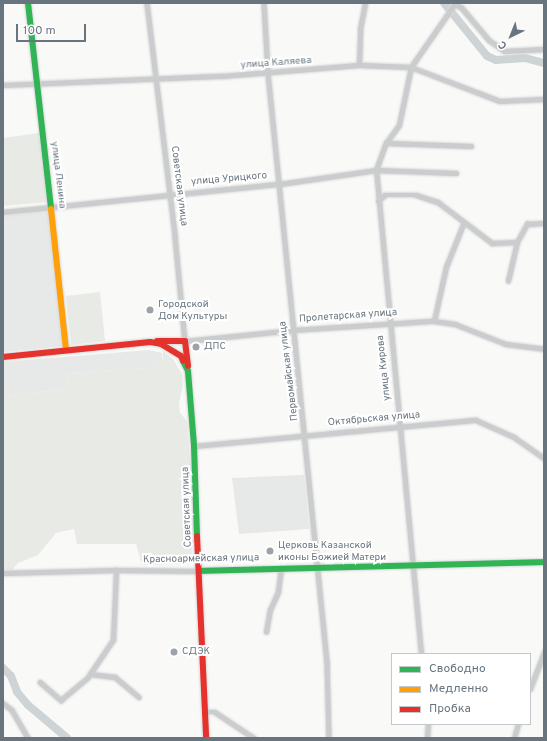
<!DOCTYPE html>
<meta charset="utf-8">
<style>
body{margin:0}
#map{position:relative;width:547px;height:741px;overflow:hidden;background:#f9f9f8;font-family:Overpass,sans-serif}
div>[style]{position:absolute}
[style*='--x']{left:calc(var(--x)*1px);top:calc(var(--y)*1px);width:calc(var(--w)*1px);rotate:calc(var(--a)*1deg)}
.built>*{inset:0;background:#e7e9e8}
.green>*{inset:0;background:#e8eae6}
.river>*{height:8px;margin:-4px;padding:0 4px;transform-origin:4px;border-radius:4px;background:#ced4d6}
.roads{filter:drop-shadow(0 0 1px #d5d6d6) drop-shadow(0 0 1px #d5d6d6)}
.street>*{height:4.5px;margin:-2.25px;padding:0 2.25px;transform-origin:2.25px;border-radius:2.25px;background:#cacccd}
.fast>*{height:6px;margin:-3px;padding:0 3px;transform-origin:3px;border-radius:3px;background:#30b455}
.slow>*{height:6px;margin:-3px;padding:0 3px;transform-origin:3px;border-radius:3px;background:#ff9f0a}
.jam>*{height:6px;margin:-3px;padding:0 3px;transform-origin:3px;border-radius:3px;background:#e5322d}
.dots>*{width:11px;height:11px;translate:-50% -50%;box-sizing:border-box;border:2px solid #fff;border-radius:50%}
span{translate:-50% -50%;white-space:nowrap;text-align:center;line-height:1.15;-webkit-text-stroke:4px #fff;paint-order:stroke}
.street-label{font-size:10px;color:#68757f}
.poi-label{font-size:10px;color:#68757f}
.left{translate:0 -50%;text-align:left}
.frame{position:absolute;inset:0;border:4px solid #68757f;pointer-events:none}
.legend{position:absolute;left:391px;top:653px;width:140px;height:72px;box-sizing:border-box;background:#fff;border:1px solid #c3c8cc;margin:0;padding:5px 7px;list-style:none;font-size:12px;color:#68757f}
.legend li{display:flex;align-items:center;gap:8px;height:20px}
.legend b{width:20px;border:1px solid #c3c8cc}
.north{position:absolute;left:491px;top:16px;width:40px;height:40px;-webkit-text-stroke:3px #fff;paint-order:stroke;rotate:223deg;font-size:11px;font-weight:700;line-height:16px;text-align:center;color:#68757f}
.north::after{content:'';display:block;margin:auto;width:14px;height:18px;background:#68757f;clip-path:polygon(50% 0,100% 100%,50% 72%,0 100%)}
.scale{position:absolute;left:16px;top:24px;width:70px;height:18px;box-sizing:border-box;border:2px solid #68757f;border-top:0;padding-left:5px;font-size:12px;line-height:14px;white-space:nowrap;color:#68757f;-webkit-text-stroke:3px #fff;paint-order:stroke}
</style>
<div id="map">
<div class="built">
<div style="clip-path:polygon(48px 211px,63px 346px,3px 352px,3px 216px)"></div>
<div style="clip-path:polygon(149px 350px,162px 353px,163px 362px,149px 368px,68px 373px,66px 389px,3px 396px,3px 362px)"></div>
<div style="clip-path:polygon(304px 475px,309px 529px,239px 534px,232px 478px)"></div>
</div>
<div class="green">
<div style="clip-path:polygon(39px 133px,47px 202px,3px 206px,3px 138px)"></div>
<div style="clip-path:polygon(100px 292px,105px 341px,71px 345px,66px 296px)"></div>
<div style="clip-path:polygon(163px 351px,173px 359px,182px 374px,183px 385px,179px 403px,180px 413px,187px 421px,196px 541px,192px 546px,191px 564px,142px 565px,136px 544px,77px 544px,74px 529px,56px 533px,38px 555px,18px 563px,12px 570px,3px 570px,3px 396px,66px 389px,68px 373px,149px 368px,152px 362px,163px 362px)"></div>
</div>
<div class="river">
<div style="--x:444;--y:3;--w:68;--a:50.9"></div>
<div style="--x:487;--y:56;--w:10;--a:24"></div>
<div style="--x:496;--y:60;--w:29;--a:-4"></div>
<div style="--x:525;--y:58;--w:20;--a:15"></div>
<div style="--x:3;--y:668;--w:11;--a:45"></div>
<div style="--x:11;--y:676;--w:17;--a:69"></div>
<div style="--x:17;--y:692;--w:17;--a:50"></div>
<div style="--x:28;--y:705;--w:51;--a:40.2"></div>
</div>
<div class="roads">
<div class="street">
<div style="--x:147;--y:3;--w:235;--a:83.1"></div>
<div style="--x:175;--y:236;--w:105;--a:84.6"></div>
<div style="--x:185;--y:341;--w:109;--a:-5.8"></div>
<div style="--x:293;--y:330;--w:141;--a:-3.7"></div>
<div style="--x:434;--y:321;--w:21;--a:8"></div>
<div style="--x:455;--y:324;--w:55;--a:21.4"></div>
<div style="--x:506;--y:344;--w:38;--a:7"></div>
<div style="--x:264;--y:3;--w:70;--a:86.7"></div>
<div style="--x:268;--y:73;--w:592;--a:84.28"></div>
<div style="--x:327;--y:662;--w:76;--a:88.5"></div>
<div style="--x:454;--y:3;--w:9;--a:32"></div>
<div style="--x:462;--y:8;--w:42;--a:49.8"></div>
<div style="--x:489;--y:40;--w:19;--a:35"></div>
<div style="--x:505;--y:51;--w:39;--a:-3"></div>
<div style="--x:359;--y:65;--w:36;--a:-88"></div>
<div style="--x:360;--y:29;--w:26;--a:-79"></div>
<div style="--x:3;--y:85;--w:219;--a:-2.4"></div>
<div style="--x:222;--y:76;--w:137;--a:-4.6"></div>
<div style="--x:359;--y:65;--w:52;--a:2.2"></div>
<div style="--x:411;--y:67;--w:95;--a:20.9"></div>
<div style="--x:500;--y:101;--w:44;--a:-2.6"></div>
<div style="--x:386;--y:143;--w:85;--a:2"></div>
<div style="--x:378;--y:201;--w:9;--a:-41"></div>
<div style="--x:385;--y:195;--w:31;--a:0"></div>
<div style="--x:416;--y:195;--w:23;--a:18"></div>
<div style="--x:438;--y:202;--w:68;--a:37.2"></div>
<div style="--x:492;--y:243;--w:25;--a:-2"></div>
<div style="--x:517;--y:242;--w:21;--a:-61"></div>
<div style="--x:527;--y:224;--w:17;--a:-3"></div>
<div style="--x:3;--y:212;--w:278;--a:-5.8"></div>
<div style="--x:280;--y:184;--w:97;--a:-8.3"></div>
<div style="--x:376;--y:170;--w:80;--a:2.1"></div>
<div style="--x:508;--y:281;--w:40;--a:-77"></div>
<div style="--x:434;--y:321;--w:55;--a:-77.5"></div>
<div style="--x:446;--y:267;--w:48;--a:-68.2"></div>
<div style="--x:194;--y:446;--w:283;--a:-5.3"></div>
<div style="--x:476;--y:420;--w:42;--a:24.1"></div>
<div style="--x:514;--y:437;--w:37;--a:35"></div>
<div style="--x:3;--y:573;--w:113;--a:-1.5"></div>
<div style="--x:116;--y:570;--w:83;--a:0.7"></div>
<div style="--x:266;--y:632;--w:22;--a:-80"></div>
<div style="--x:270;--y:610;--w:20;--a:-66"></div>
<div style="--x:278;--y:592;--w:24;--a:-83"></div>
<div style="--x:421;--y:654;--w:486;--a:-95.3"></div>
<div style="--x:376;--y:170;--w:29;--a:-70"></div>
<div style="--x:386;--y:143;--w:22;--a:-54"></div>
<div style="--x:399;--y:125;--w:59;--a:-78.3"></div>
<div style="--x:411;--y:67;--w:75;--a:-55.3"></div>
<div style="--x:90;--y:674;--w:25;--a:7"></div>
<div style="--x:115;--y:677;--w:31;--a:40"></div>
<div style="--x:40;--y:682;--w:28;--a:41"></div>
<div style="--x:61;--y:700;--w:35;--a:-40"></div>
<div style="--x:88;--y:677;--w:45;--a:-56"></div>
<div style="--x:113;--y:640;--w:70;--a:-87.5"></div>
<div style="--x:530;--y:689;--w:40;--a:-69"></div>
<div style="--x:3;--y:703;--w:11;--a:38"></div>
<div style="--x:12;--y:710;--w:32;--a:60"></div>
<div style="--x:204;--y:712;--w:11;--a:0"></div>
<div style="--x:215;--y:712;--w:47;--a:33.7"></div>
<div style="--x:427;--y:738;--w:14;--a:-86"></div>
<div style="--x:514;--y:738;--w:15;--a:-74"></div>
</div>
<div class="fast">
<div style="--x:28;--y:3;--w:207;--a:83.6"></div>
<div style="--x:183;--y:361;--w:11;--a:63"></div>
<div style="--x:188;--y:371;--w:75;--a:85.4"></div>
<div style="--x:194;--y:446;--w:90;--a:88.1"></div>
<div style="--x:199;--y:571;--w:345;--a:-1.5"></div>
</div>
<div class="slow">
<div style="--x:51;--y:209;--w:142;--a:83.9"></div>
</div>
<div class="jam">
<div style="--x:157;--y:341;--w:28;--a:0"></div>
<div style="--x:185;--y:341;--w:25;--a:83"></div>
<div style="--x:3;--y:357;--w:148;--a:-5.8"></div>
<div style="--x:150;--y:342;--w:11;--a:10"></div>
<div style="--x:161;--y:344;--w:23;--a:31"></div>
<div style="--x:181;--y:356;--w:5;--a:68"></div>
<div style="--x:197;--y:536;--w:202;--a:87.4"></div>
</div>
</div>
<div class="dots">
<div style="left:150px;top:310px;background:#9ba3a9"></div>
<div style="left:196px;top:347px;background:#9ba3a9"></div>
<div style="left:270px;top:551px;background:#9ba3a9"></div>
<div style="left:174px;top:652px;background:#9ba3a9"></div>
</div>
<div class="street-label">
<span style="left:276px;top:63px;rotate:-4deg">улица Каляева</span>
<span style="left:58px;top:175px;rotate:83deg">улица Ленина</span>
<span style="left:229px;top:179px;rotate:-5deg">улица Урицкого</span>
<span style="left:179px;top:186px;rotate:83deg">Советская улица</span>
<span style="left:348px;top:316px;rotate:-4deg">Пролетарская улица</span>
<span style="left:384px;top:368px;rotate:-96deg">улица Кирова</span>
<span style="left:289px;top:371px;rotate:-97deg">Первомайская улица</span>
<span style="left:374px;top:419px;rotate:-5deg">Октябрьская улица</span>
<span style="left:187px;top:507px;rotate:-92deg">Советская улица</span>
<span style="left:201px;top:559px;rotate:-1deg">Красноармейская улица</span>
</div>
<div class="poi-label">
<span class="left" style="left:158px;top:310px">Городской<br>Дом Культуры</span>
<span class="left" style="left:204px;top:347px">ДПС</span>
<span class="left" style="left:278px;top:551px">Церковь Казанской<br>иконы Божией Матери</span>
<span class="left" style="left:182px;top:652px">СДЭК</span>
</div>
<div class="frame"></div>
<ul class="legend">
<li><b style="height:5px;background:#30b455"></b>Свободно</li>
<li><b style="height:5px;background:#ff9f0a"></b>Медленно</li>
<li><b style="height:5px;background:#e5322d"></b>Пробка</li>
</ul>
<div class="north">С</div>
<div class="scale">100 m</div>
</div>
